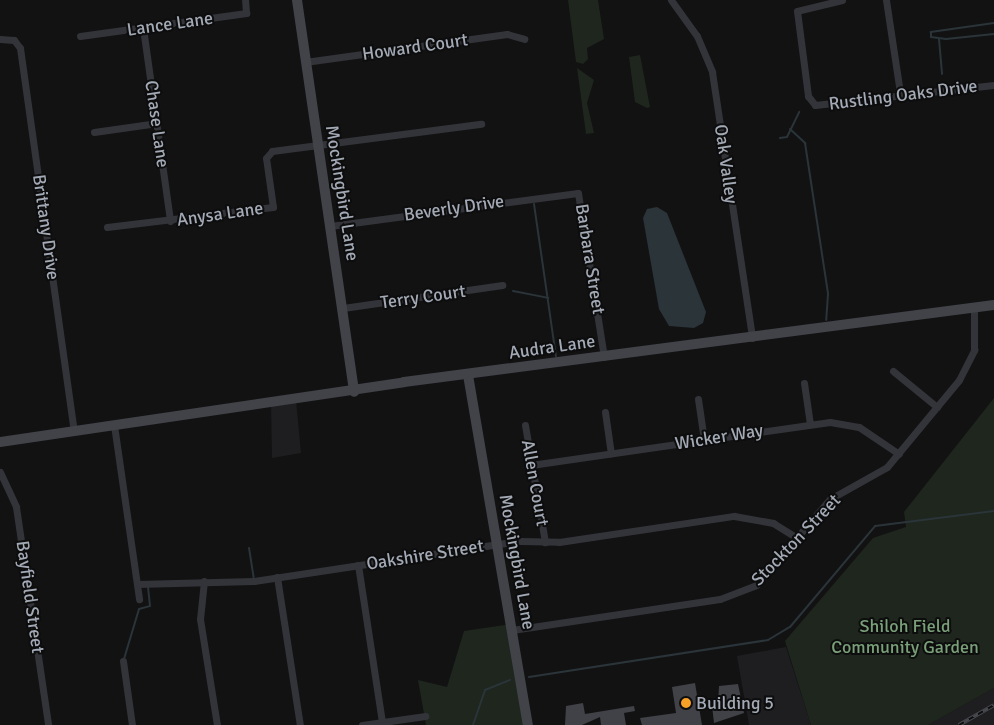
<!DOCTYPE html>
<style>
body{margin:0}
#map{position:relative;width:994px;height:725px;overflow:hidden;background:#121213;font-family:Signika,sans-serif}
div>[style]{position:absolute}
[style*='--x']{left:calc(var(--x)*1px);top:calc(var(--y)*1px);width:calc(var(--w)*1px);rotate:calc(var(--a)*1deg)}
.built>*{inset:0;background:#1e1e20}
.green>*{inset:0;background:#1e261e}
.water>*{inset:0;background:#2a3439}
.stream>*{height:2px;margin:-1px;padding:0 1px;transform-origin:1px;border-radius:1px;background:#2a3439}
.building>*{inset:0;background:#414247}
.street>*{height:7px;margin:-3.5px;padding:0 3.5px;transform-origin:3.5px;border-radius:3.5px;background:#333439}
.secondary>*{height:10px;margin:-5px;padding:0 5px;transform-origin:5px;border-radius:5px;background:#414349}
.rail>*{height:4px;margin-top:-2px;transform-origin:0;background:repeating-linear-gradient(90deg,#0d0d0e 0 5.5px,#484a50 0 11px);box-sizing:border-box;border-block:1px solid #484a50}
.dots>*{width:14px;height:14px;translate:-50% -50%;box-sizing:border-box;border:2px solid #0d0d0e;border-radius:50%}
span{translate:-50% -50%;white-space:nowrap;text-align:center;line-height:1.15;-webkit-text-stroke:4px #0d0d0e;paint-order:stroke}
.street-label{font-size:18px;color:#a3aab5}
.park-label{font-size:18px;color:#7aa079}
.poi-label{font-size:18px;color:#a3aab5}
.left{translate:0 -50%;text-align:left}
</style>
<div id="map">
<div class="built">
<div style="clip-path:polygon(296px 400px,301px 453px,272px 458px,271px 403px)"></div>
<div style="clip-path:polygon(786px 647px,811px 725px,749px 725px,737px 656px)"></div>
<div style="clip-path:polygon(994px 688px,994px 725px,928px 725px)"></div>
</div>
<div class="green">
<div style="clip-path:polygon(568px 0,598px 0,604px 39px,587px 48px,588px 59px,583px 64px,576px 62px)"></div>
<div style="clip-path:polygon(640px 55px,650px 107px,647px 108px,635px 102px,629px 57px)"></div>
<div style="clip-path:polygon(577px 68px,594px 80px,587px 103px,594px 133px,586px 134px)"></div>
<div style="clip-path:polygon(994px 398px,994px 688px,928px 725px,811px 725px,785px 641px,873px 538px,906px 527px,904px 512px)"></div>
<div style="clip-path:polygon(511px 624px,528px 725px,426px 725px,418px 680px,447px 687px,464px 631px)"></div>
</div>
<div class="water">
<div style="clip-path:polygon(657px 207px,667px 213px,706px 312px,703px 323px,694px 328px,669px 326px,659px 309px,643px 218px,647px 209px)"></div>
</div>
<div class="stream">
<div style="--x:994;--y:23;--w:64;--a:171.9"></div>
<div style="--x:931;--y:32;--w:5;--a:90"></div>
<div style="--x:931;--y:37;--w:15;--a:8"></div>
<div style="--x:946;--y:39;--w:48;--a:-5.9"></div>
<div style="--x:939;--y:39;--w:35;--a:85"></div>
<div style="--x:790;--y:129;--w:21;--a:43"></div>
<div style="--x:805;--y:143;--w:153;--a:81.3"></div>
<div style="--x:828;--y:294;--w:26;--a:94"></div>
<div style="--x:780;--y:138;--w:7;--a:-8"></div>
<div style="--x:787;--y:137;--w:28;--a:-64"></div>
<div style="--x:534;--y:204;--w:154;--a:81.8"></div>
<div style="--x:513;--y:291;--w:36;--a:11"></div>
<div style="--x:249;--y:548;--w:30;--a:81"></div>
<div style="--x:124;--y:659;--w:52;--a:-73.3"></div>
<div style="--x:139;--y:609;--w:11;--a:-15"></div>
<div style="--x:150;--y:606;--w:19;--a:-96"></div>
<div style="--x:529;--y:677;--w:242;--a:-8.8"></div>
<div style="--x:768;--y:640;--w:26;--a:-31"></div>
<div style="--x:790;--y:627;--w:132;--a:-49.9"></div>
<div style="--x:875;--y:526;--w:120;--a:-7.2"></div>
<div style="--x:473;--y:725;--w:37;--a:-71"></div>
<div style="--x:485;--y:690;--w:27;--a:-22"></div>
</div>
<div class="building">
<div style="clip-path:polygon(695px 683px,702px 725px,642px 725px,640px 718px,676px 713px,672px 687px)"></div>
<div style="clip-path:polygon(738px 684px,744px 713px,714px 723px,712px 706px,718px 705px,719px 686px)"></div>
<div style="clip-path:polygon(583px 703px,585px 714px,634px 706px,635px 711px,624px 713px,626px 725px,601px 725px,600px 717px,582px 725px,565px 725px,566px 706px)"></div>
</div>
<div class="street">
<div style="--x:671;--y:0;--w:44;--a:54.2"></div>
<div style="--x:697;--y:36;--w:39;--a:67"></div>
<div style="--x:712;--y:72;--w:269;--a:81.4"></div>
<div style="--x:842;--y:0;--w:46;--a:166.3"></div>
<div style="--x:797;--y:11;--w:86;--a:82.6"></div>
<div style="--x:808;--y:96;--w:11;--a:52"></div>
<div style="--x:815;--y:105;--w:180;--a:-6.4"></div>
<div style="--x:886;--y:0;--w:94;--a:81.4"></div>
<div style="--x:143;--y:28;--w:195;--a:82"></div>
<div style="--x:80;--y:36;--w:168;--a:-7.9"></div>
<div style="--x:246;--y:13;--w:13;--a:-94"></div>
<div style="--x:0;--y:39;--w:14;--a:4"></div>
<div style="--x:14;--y:40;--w:10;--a:53"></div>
<div style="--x:20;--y:48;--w:387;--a:82"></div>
<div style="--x:305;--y:62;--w:204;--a:-7.9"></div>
<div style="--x:507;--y:34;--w:18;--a:16"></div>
<div style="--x:94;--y:132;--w:64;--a:-8.1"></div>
<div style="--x:330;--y:226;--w:250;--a:-7.6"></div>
<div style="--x:578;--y:193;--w:166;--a:81"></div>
<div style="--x:107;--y:227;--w:167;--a:-6.9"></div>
<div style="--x:273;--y:207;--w:49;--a:-98.1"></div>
<div style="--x:266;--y:158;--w:9;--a:-49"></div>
<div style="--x:272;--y:151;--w:211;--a:-7.4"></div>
<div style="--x:343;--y:308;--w:161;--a:-8.2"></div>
<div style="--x:893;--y:371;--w:57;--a:39.3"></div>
<div style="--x:804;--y:383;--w:41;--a:81.7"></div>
<div style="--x:698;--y:399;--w:41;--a:81.7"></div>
<div style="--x:605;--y:412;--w:42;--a:81.9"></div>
<div style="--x:114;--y:425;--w:176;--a:81.8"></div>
<div style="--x:525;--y:425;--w:119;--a:80.3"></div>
<div style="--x:531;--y:465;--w:302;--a:-8.2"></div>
<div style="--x:830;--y:422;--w:29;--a:10"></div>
<div style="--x:859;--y:427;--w:48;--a:34"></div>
<div style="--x:0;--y:472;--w:38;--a:65"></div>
<div style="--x:16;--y:507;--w:220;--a:81.6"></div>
<div style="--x:358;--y:565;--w:159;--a:81.3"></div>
<div style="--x:277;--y:577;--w:150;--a:81.2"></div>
<div style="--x:204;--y:581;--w:38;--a:96"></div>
<div style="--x:200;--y:619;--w:107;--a:80.9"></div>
<div style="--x:137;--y:584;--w:117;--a:-1.5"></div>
<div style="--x:254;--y:581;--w:269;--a:-8.6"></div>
<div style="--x:520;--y:541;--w:39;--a:1"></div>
<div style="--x:559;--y:542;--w:177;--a:-8.5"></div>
<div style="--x:734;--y:516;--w:40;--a:10"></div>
<div style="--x:773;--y:523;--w:28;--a:32"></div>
<div style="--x:512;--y:630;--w:210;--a:-8.5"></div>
<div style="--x:720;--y:599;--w:39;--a:-21"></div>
<div style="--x:756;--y:585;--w:113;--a:-49.3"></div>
<div style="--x:830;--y:499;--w:65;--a:-29.3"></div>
<div style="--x:887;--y:467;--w:113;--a:-50.4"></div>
<div style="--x:959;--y:380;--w:34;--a:-63"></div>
<div style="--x:974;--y:350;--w:42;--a:-90"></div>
<div style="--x:123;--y:661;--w:65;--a:82"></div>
<div style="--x:362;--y:725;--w:64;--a:-8.1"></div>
</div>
<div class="secondary">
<div style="--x:297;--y:0;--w:396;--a:81.7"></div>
<div style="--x:468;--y:375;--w:355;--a:80.3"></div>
<div style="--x:0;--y:442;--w:408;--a:-8.4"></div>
<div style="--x:404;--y:382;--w:595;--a:-7.44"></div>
</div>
<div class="rail">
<div style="--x:959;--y:725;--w:40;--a:-29.7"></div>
</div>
<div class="dots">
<div style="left:686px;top:703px;background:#f7a127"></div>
</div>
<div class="street-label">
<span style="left:170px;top:24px;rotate:-8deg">Lance Lane</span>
<span style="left:415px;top:47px;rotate:-8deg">Howard Court</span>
<span style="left:903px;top:95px;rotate:-7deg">Rustling Oaks Drive</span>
<span style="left:157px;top:124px;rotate:82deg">Chase Lane</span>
<span style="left:726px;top:164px;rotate:82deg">Oak Valley</span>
<span style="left:342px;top:193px;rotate:81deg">Mockingbird Lane</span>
<span style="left:454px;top:208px;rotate:-8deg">Beverly Drive</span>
<span style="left:220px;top:214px;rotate:-8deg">Anysa Lane</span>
<span style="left:46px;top:227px;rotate:82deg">Brittany Drive</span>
<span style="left:590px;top:259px;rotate:81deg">Barbara Street</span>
<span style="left:423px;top:297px;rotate:-8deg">Terry Court</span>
<span style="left:552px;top:347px;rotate:-8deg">Audra Lane</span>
<span style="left:719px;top:437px;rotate:-9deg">Wicker Way</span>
<span style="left:535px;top:483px;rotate:80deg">Allen Court</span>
<span style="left:796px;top:540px;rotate:-46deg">Stockton Street</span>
<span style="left:425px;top:555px;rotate:-9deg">Oakshire Street</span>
<span style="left:517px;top:562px;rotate:80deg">Mockingbird Lane</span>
<span style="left:30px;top:597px;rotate:82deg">Bayfield Street</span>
</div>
<div class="park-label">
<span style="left:905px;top:637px">Shiloh Field<br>Community Garden</span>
</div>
<div class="poi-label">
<span class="left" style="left:696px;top:703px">Building 5</span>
</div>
</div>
